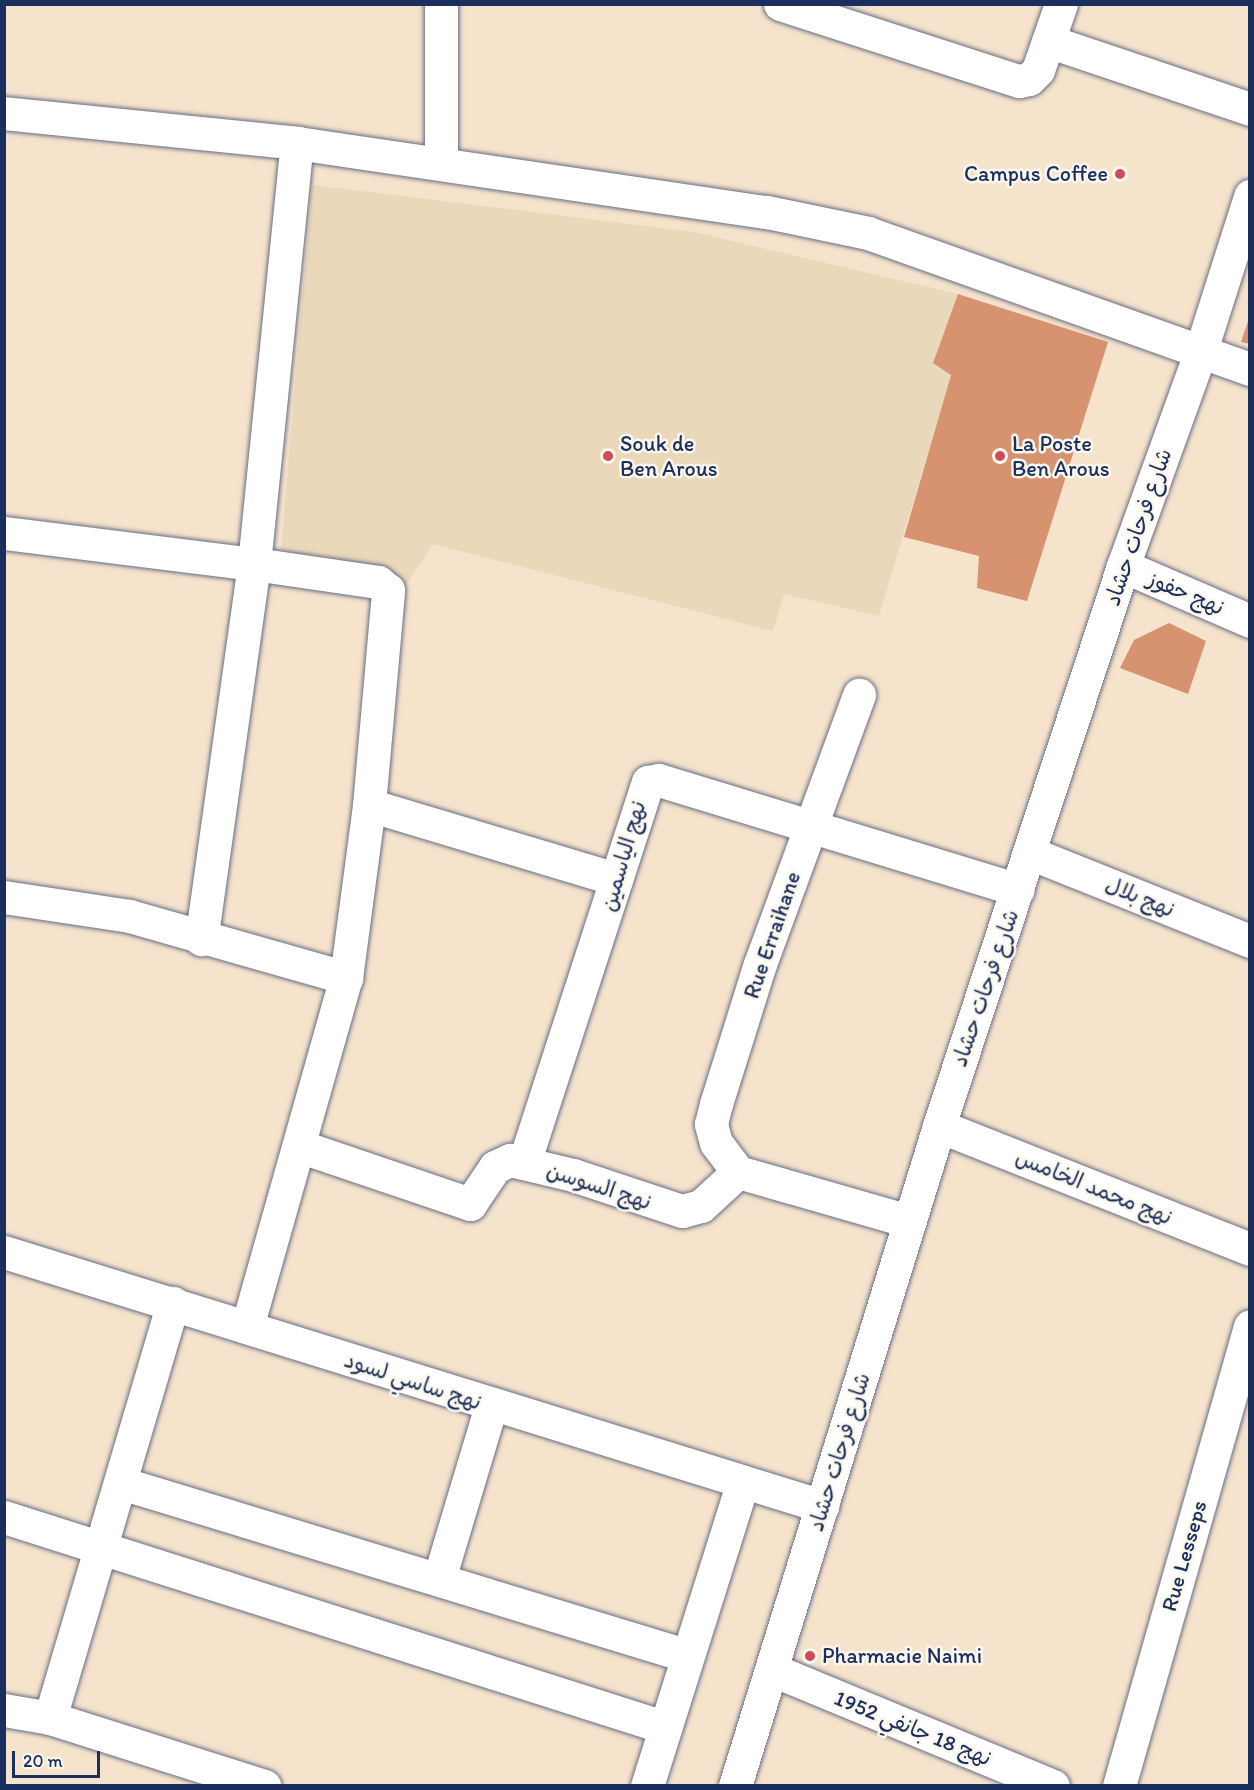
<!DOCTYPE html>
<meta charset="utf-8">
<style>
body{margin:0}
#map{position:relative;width:1254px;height:1790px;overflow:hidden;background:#f6e3cc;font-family:Itim,"Playpen Sans Arabic",sans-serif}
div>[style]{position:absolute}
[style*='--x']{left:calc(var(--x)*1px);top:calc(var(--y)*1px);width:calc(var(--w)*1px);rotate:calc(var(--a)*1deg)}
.built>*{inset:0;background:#ead8ba}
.building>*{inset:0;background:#d7926f}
.roads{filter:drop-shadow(0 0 2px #686e84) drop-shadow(0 0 2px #686e84)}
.minor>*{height:33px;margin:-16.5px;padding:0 16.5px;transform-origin:16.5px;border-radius:16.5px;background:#fff}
.dots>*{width:16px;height:16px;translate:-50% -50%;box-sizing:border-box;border:3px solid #fbf7ec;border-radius:50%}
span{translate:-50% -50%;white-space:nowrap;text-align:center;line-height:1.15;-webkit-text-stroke:5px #fbf7ec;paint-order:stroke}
.poi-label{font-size:22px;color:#1b2f5e}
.right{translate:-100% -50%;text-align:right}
.left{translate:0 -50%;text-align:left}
.street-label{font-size:22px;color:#1b2f5e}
.frame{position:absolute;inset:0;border:6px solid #1b2f5e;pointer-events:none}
.scale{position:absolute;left:12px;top:1751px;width:88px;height:27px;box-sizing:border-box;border:3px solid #1b2f5e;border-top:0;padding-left:8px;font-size:18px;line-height:21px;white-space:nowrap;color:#1b2f5e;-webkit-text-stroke:4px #fbf7ec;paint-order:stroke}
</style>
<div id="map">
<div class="built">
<div style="clip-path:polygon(312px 185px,694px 232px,958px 294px,933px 362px,951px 375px,879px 616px,784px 594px,773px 631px,433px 544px,406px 585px,281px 549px)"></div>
</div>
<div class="building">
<div style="clip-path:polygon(958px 294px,1108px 342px,1027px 601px,977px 588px,979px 556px,904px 537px,951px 375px,933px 363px)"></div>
<div style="clip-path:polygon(1249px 318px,1250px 318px,1250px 344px,1241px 342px)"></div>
<div style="clip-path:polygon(1169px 623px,1206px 641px,1188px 694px,1120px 668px,1134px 640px)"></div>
</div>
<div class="roads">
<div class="minor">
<div style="--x:441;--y:4;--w:158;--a:90"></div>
<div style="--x:780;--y:4;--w:251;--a:17.9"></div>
<div style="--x:1019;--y:81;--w:10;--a:-11"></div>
<div style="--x:1029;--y:79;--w:13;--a:-45"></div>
<div style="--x:1038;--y:70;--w:70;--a:-70.8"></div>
<div style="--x:1048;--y:41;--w:213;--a:18.6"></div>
<div style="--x:4;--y:113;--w:295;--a:5.8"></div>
<div style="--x:297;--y:143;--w:475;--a:8.4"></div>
<div style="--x:767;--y:212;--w:103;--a:11.7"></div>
<div style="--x:868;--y:233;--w:405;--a:19.6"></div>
<div style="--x:4;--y:533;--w:252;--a:7.1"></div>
<div style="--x:254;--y:564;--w:379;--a:98"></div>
<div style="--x:1123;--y:566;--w:138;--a:23.4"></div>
<div style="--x:369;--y:805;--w:258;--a:16.7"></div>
<div style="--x:1030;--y:853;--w:237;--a:21.8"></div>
<div style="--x:4;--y:897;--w:126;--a:8.6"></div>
<div style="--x:129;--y:916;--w:226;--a:15.9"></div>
<div style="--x:939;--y:1126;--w:334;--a:21.6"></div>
<div style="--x:299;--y:1146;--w:181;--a:18.7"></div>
<div style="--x:470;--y:1204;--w:45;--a:-56"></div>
<div style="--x:495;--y:1167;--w:17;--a:-25"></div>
<div style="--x:510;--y:1160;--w:65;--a:13.4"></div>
<div style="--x:573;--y:1175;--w:115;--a:18.3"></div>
<div style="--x:682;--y:1211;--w:20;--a:-15"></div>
<div style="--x:701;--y:1206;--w:50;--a:-42.6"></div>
<div style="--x:738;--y:1172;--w:178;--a:16"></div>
<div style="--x:524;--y:1163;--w:401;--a:-72"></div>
<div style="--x:648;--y:782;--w:11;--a:-10"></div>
<div style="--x:659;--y:780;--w:375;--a:17"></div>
<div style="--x:738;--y:1172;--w:36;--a:-127"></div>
<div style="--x:716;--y:1143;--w:20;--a:-105"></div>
<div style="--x:711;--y:1124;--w:21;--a:-76"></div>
<div style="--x:716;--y:1104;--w:147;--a:-72.6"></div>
<div style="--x:760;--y:964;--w:287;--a:-69.8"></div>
<div style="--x:4;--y:1252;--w:857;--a:17.25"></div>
<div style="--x:247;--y:1327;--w:363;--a:-74.2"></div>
<div style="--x:346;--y:978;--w:175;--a:-82.4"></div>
<div style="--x:369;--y:805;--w:216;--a:-84.9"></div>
<div style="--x:388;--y:590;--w:13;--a:-141"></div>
<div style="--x:378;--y:582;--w:125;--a:-171.7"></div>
<div style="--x:254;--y:564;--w:423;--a:-84.2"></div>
<div style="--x:121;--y:1483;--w:590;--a:16.96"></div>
<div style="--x:4;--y:1517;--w:693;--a:17.65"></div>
<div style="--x:439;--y:1579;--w:181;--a:-73.3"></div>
<div style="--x:773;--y:1670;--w:303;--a:22.5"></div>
<div style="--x:4;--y:1710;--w:47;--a:9.9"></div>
<div style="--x:50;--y:1718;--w:225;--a:17.6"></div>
<div style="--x:50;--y:1718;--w:433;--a:-73.5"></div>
<div style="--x:647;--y:1786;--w:319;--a:-72.5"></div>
<div style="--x:735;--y:1786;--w:691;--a:-72.82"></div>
<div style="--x:939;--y:1126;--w:589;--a:-71.81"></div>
<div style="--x:1123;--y:566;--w:230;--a:-70.1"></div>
<div style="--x:1201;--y:350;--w:162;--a:-72.3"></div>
<div style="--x:1119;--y:1786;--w:478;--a:-74.1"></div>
</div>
</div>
<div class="dots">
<div style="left:1120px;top:174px;background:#d1495b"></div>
<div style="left:608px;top:456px;background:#d1495b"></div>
<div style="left:1000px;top:456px;background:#d1495b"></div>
<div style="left:810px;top:1656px;background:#d1495b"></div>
</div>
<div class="poi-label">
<span class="right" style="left:1108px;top:174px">Campus Coffee</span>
<span class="left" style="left:620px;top:456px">Souk de<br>Ben Arous</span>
<span class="left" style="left:1012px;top:456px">La Poste<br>Ben Arous</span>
<span class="left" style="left:822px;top:1656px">Pharmacie Naimi</span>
</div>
<div class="street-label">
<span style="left:1138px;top:527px;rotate:-71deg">شارع فرحات حشاد</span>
<span style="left:1186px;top:593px;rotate:23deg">نهج حفوز</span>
<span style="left:623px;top:856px;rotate:-74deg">نهج الياسمين</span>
<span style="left:1140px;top:897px;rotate:22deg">نهج بلال</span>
<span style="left:772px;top:935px;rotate:-71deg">Rue Erraihane</span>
<span style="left:985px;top:988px;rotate:-71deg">شارع فرحات حشاد</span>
<span style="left:599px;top:1186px;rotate:18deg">نهج السوسن</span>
<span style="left:1094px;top:1187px;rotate:22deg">نهج محمد الخامس</span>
<span style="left:413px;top:1381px;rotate:18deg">نهج ساسي لسود</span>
<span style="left:839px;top:1452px;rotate:-73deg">شارع فرحات حشاد</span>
<span style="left:1184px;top:1556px;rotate:-74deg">Rue Lesseps</span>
<span style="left:913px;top:1728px;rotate:22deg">نهج 18 جانفي 1952</span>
</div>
<div class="frame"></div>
<div class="scale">20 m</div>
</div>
